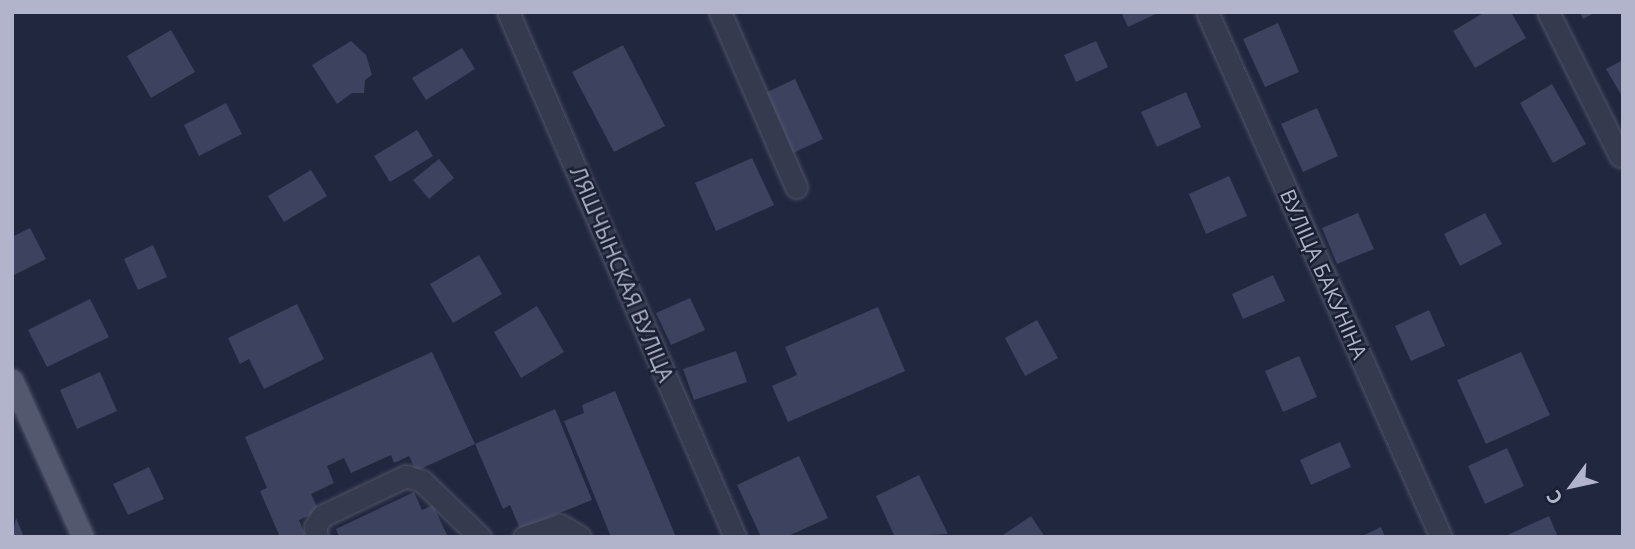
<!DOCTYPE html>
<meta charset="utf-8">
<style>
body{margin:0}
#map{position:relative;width:1635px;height:549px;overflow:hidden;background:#21273e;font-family:"Open Sans",sans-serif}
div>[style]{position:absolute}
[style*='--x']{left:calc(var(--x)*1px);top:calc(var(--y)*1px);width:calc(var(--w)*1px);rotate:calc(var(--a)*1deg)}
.building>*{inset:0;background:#3d425f}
.roads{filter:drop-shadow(0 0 2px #505469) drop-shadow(0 0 2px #505469)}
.minor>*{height:21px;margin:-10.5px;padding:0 10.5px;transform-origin:10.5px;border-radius:10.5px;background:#353a4e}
.major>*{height:21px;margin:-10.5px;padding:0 10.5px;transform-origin:10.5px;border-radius:10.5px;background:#53586f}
span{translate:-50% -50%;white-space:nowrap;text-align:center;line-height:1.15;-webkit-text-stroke:5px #1a1f33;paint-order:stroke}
.street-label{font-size:21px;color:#b1b4ca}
.frame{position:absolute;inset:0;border:14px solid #b1b4ca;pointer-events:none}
.north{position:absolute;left:1537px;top:451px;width:70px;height:70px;-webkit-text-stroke:5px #1a1f33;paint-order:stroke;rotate:237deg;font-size:19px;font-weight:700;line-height:28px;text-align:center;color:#b1b4ca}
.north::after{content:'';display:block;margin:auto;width:24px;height:32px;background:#b1b4ca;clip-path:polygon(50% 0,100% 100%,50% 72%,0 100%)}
</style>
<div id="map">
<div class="building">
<div style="clip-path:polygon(1121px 12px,1160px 12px,1128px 27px)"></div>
<div style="clip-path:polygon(1485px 12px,1511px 12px,1526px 38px,1475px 68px,1453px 31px)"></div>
<div style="clip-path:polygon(1580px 12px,1596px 12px,1583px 19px)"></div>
<div style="clip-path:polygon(1278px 23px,1299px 72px,1265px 87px,1243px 39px)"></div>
<div style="clip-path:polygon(171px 30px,195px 72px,151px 98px,127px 56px)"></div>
<div style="clip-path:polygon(351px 41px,366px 55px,372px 75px,365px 80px,364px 93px,352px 93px,337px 104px,312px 65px)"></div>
<div style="clip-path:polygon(1096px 41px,1108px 67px,1076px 82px,1064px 55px)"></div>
<div style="clip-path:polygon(623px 45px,665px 126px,614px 152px,572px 72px)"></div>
<div style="clip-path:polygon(462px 48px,475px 69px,426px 100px,412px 78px)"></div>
<div style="clip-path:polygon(1623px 60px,1623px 98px,1606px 69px)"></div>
<div style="clip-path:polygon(795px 79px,823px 139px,789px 155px,761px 95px)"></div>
<div style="clip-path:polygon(1552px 84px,1586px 144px,1553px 163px,1520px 103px)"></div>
<div style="clip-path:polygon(1186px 92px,1201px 127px,1157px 147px,1141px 112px)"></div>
<div style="clip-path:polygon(226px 103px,242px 134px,199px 156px,184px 125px)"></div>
<div style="clip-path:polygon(1317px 108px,1338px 156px,1303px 172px,1281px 124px)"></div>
<div style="clip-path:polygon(417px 130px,433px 156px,390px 182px,374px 156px)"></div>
<div style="clip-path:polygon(752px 158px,774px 205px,716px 231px,695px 183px)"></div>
<div style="clip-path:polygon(439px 159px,454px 178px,429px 199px,413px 180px)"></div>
<div style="clip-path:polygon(311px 170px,327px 196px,284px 222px,268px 196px)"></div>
<div style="clip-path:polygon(1229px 176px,1247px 216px,1206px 234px,1189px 194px)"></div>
<div style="clip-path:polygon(1358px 213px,1374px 249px,1337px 264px,1322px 228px)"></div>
<div style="clip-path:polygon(1485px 213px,1502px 244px,1460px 266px,1444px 234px)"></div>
<div style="clip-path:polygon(30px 228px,46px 259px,12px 276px,12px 237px)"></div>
<div style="clip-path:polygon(153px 245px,167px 277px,138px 290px,124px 259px)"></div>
<div style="clip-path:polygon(479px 255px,502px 294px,453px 323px,430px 284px)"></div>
<div style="clip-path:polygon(1273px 275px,1285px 301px,1243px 319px,1232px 294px)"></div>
<div style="clip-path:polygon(690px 298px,705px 330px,671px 345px,656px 313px)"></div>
<div style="clip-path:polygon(90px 299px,109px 337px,47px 367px,28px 330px)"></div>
<div style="clip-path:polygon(297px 304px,324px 359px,264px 389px,249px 359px,240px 364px,228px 338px)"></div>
<div style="clip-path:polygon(537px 306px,564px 352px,521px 378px,494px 332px)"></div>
<div style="clip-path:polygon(878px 307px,905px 371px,788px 422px,772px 386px,797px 375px,785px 347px)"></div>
<div style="clip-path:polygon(1429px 310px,1445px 346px,1411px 361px,1395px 326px)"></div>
<div style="clip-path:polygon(1037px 320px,1058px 358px,1025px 376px,1005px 338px)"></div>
<div style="clip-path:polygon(736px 351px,747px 382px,694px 400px,683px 369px)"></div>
<div style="clip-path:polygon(432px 352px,475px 444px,416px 471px,409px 456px,394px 463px,391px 455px,351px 473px,344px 458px,327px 466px,334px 483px,311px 494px,319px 511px,299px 520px,306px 537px,280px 537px,260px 491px,267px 488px,245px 437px)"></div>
<div style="clip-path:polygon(1521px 352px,1550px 415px,1486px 444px,1457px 380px)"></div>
<div style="clip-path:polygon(1299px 356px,1317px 397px,1283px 412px,1265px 371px)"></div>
<div style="clip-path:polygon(100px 372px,117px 411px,77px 429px,60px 390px)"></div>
<div style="clip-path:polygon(615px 391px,676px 537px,611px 537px,564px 421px,584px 413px,582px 405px)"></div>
<div style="clip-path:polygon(555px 409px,592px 500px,520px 529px,510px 505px,503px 509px,475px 444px)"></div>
<div style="clip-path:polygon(1340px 442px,1351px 467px,1311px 485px,1300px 460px)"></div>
<div style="clip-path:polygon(1507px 448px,1524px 486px,1485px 504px,1468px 466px)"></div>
<div style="clip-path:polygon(799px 456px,828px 518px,786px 537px,761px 537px,737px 485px)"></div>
<div style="clip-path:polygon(149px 467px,164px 499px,128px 515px,113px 484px)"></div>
<div style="clip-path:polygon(919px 475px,948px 534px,895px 537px,876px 496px)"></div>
<div style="clip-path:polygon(414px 492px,422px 510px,433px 505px,448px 537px,339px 537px,336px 529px)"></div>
<div style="clip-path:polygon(1031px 516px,1045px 537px,1000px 537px)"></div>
<div style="clip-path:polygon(1549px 516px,1558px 537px,1503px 537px)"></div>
<div style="clip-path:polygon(16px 518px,24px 537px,12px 537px)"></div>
<div style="clip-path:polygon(1381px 527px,1385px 537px,1360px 537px)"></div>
</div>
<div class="roads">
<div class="minor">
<div style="--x:508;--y:12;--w:572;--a:66.62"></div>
<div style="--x:720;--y:12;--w:191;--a:66.5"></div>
<div style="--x:1207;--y:12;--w:575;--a:65.98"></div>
<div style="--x:1548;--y:12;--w:161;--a:63.4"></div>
<div style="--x:317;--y:537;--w:10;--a:-101"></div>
<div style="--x:315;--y:527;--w:13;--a:-58"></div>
<div style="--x:322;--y:516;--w:93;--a:-25.5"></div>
<div style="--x:406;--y:476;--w:17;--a:17"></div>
<div style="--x:422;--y:481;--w:81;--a:44"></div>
<div style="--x:524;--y:537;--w:38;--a:-18"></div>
<div style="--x:560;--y:525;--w:23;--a:31"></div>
</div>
<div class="major">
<div style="--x:12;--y:380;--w:172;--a:65.7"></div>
</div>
</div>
<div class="street-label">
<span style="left:622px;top:274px;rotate:67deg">ЛЯШЧЫНСКАЯ ВУЛІЦА</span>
<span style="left:1324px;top:274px;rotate:66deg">ВУЛІЦА БАКУНІНА</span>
</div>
<div class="frame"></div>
<div class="north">С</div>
</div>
